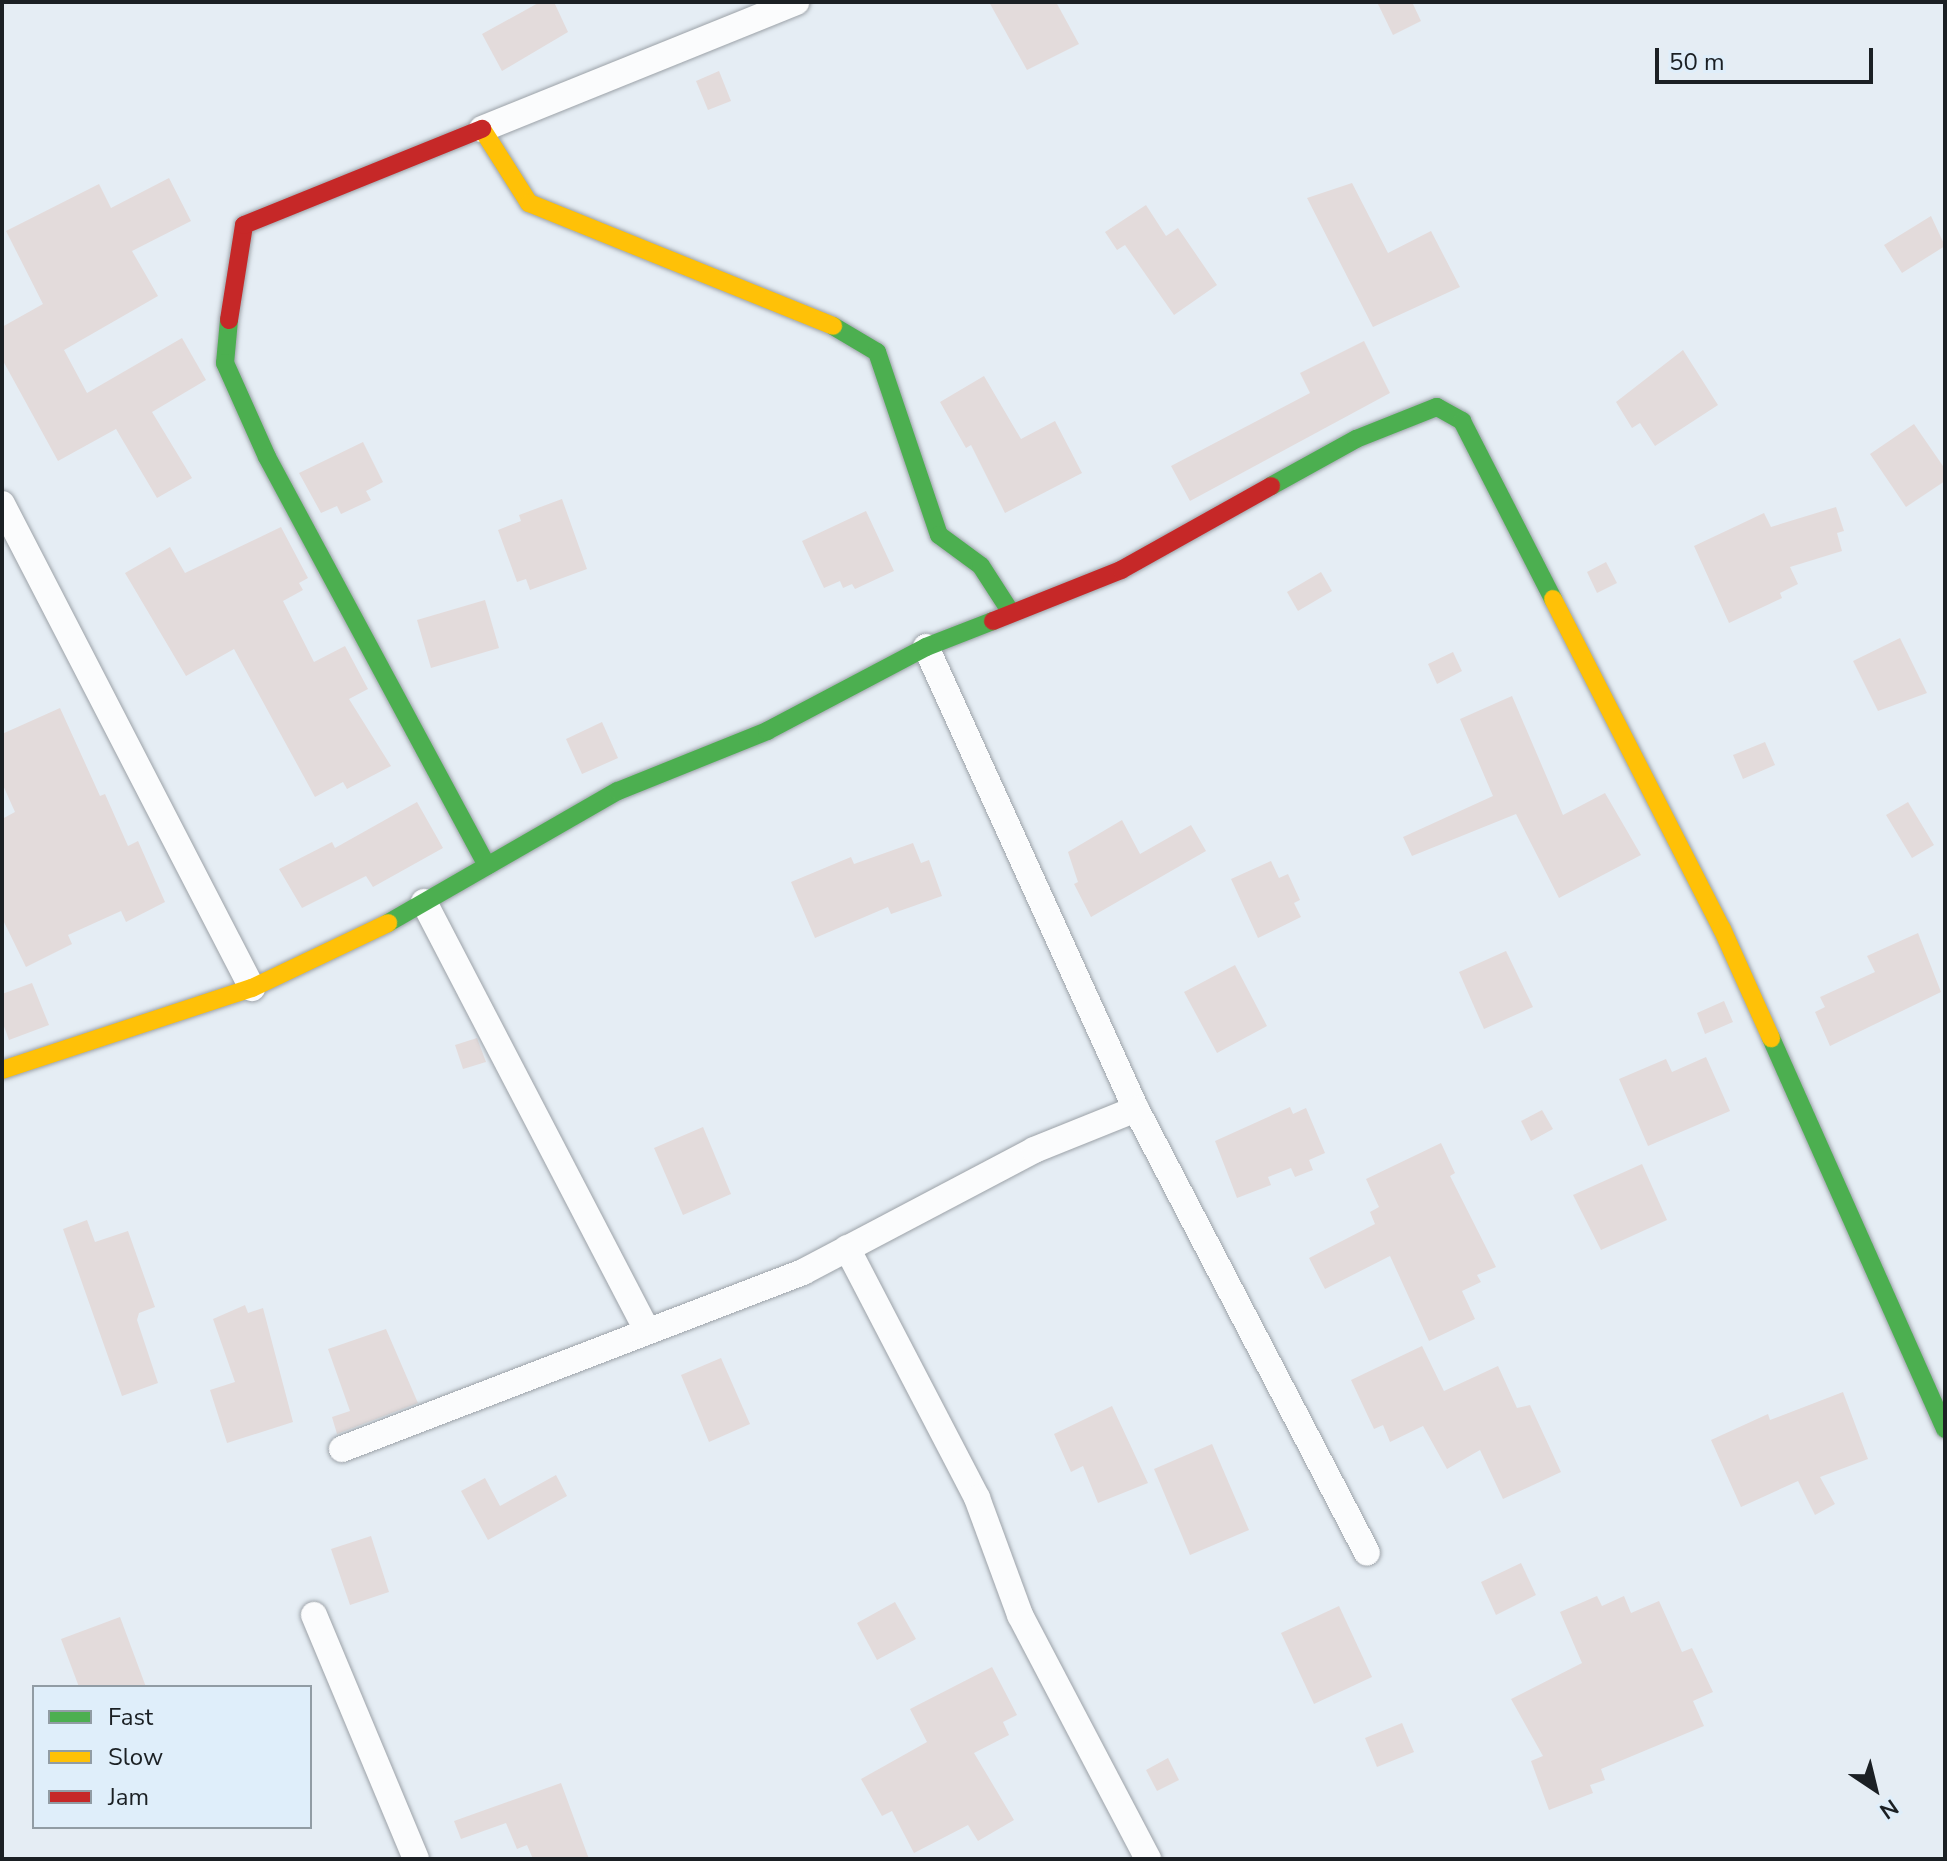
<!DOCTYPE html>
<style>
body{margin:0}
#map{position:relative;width:1947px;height:1861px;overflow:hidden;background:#e5edf4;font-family:"Nunito Sans",sans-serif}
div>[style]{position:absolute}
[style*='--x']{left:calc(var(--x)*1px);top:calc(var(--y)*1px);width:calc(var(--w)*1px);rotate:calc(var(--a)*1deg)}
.building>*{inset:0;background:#e3dbdb}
.roads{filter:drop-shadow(0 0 2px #9ca2a8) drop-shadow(0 0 2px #9ca2a8)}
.street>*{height:26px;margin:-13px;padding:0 13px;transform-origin:13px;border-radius:13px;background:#fbfcfd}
.fast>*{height:18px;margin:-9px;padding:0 9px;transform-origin:9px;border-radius:9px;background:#4caf50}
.slow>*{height:18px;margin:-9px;padding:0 9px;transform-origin:9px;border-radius:9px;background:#ffc107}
.jam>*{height:18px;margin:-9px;padding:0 9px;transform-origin:9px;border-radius:9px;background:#c62828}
span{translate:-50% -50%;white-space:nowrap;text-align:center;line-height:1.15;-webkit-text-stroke:7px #dfeefa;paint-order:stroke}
.frame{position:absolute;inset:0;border:4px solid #1b2024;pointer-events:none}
.legend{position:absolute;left:32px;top:1685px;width:280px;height:144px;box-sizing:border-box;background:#dfeefa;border:2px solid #919ca4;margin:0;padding:10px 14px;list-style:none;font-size:24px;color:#1b2024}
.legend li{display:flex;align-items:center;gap:16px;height:40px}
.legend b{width:40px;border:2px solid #919ca4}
.north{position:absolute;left:1835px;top:1749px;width:80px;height:80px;-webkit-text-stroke:6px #dfeefa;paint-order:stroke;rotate:145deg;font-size:22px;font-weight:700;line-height:32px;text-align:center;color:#1b2024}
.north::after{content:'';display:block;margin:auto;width:28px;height:36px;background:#1b2024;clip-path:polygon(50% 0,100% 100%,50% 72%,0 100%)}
.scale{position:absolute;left:1655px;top:48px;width:218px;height:36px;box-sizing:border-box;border:4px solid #1b2024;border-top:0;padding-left:10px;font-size:24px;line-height:28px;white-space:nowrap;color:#1b2024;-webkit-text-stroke:6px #dfeefa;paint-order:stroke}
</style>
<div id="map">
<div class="building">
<div style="clip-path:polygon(540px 2px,554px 2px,568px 32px,502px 71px,482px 34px)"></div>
<div style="clip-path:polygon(989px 2px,1056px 2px,1079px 44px,1027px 70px)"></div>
<div style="clip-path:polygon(1377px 2px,1412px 2px,1421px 21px,1393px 35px)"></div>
<div style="clip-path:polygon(719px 71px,731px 101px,708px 110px,696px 81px)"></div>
<div style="clip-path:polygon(169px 178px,191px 221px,132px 251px,158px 296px,64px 350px,87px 393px,182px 338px,206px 380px,152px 412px,192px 478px,157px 498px,116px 429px,58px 461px,2px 359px,2px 327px,43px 304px,6px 231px,99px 184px,111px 208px)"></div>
<div style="clip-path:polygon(1352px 183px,1388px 253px,1431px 231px,1460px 287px,1373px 327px,1307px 198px)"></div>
<div style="clip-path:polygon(1146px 205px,1166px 236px,1178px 228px,1217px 285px,1174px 315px,1125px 245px,1117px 250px,1105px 232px)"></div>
<div style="clip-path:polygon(1931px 216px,1945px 246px,1902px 273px,1884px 245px)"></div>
<div style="clip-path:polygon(1364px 341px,1390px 393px,1190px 501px,1171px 466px,1310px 393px,1300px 373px)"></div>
<div style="clip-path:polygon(1683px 350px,1718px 405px,1655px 446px,1640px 423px,1632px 428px,1616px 402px)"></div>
<div style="clip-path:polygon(984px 376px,1021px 439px,1055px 421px,1082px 473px,1005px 513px,971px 445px,966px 448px,940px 402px)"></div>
<div style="clip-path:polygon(1914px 424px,1945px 469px,1945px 481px,1906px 507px,1870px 454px)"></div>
<div style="clip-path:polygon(363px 442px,383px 482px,366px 491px,371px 500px,341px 514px,337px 506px,321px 513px,299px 473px)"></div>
<div style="clip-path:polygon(562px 499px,587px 569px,530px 590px,526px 579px,517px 582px,498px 530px,521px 521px,519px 515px)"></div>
<div style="clip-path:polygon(1836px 507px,1844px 531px,1837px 533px,1842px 551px,1790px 567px,1798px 584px,1780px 593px,1782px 598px,1729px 623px,1694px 546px,1764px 513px,1771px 527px)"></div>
<div style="clip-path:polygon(866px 511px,894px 571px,855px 589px,852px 584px,843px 588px,840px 581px,824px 588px,802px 541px)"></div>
<div style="clip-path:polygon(281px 527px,308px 578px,299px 583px,303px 590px,283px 601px,314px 662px,345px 646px,368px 689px,349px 699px,391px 766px,347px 789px,343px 782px,315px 797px,234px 649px,186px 676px,125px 573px,170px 547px,185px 573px)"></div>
<div style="clip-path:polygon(1606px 562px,1617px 583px,1597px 593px,1587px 572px)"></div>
<div style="clip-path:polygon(1321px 572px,1332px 591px,1298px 611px,1287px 592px)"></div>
<div style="clip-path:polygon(485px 600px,499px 648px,431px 668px,417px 620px)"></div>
<div style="clip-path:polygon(1900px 638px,1927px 693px,1878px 711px,1853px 661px)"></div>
<div style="clip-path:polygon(1453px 652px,1462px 671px,1437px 684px,1428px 664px)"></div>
<div style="clip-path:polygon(1512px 696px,1563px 815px,1605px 793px,1641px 855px,1559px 898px,1516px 814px,1412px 856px,1403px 837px,1493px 796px,1460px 719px)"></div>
<div style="clip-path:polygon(60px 708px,100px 796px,105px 794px,128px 846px,138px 841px,165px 902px,126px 922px,121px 911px,68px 935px,72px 944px,26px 967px,2px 918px,2px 819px,15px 812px,2px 783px,2px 734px)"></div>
<div style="clip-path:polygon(602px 722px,618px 758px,582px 774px,566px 739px)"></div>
<div style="clip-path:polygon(1765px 742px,1775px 765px,1743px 779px,1733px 755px)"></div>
<div style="clip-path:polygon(417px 802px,443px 848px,373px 887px,366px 876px,302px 908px,279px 869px,332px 842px,335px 848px)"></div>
<div style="clip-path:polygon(1908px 802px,1934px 845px,1912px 858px,1886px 815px)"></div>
<div style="clip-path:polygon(1122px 820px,1140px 854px,1191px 825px,1206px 851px,1091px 917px,1074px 884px,1078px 882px,1068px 852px)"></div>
<div style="clip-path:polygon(913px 843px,921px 863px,929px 860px,942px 896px,891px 914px,888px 907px,815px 938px,791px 882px,851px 857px,854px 864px)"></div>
<div style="clip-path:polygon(1271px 861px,1279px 878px,1288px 874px,1300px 900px,1294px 903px,1301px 917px,1258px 938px,1231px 879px)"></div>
<div style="clip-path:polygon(1918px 933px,1941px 992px,1830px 1046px,1815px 1012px,1825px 1007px,1820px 997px,1875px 972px,1867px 956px)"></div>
<div style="clip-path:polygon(1506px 951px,1533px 1007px,1484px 1029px,1459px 972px)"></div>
<div style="clip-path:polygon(1235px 965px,1267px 1026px,1217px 1053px,1184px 992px)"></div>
<div style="clip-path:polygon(32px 983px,49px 1025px,9px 1040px,2px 1021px,2px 994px)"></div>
<div style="clip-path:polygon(1724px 1001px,1733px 1022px,1705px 1034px,1697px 1013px)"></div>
<div style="clip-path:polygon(477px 1038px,486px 1062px,463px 1069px,455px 1045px)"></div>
<div style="clip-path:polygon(1706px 1057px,1730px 1111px,1648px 1146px,1619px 1079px,1666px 1059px,1672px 1072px)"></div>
<div style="clip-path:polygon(1290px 1107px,1293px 1114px,1306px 1108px,1325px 1153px,1309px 1160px,1313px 1170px,1295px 1177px,1291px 1168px,1268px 1177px,1271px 1185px,1237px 1198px,1215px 1141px)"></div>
<div style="clip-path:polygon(1542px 1110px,1553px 1129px,1531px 1141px,1521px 1121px)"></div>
<div style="clip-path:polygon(703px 1127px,731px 1194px,683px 1215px,654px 1148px)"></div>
<div style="clip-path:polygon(1441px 1143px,1455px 1173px,1450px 1176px,1496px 1267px,1477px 1275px,1481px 1282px,1462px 1291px,1475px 1319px,1429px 1341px,1390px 1256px,1325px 1289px,1309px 1258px,1375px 1224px,1370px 1212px,1379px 1207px,1366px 1179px)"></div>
<div style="clip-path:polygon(1642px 1164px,1667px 1220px,1601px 1250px,1573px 1195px)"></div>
<div style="clip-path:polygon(87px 1220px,95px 1242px,128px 1231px,155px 1307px,139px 1313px,137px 1320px,158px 1383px,122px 1396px,63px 1229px)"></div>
<div style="clip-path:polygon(245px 1305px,248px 1313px,263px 1308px,293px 1422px,227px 1443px,210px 1390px,235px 1382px,213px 1319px)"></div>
<div style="clip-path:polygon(386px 1329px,418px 1403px,337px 1434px,332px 1417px,350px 1411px,328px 1349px)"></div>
<div style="clip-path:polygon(1422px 1346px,1444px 1391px,1498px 1366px,1517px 1408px,1530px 1405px,1561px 1472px,1503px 1499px,1480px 1450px,1447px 1469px,1423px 1426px,1390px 1442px,1383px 1425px,1374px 1429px,1351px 1380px)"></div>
<div style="clip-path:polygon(721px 1358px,750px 1424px,709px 1442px,681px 1375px)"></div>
<div style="clip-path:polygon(1843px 1392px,1868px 1459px,1820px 1477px,1835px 1504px,1815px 1515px,1798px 1481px,1741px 1507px,1711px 1440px,1768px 1414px,1770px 1420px)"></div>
<div style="clip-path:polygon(1112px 1406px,1148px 1483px,1098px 1503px,1083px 1466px,1071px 1472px,1054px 1434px)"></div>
<div style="clip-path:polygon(1212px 1444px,1249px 1530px,1190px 1555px,1154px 1469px)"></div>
<div style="clip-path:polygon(556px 1475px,567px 1496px,488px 1540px,461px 1491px,485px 1478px,500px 1506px)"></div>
<div style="clip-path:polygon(371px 1536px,389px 1592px,350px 1605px,331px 1549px)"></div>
<div style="clip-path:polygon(1521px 1563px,1536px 1595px,1496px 1615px,1481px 1582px)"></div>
<div style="clip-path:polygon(1597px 1596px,1602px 1606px,1624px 1596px,1631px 1613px,1659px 1601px,1682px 1652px,1692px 1648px,1713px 1692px,1693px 1701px,1704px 1726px,1601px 1769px,1605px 1780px,1590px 1785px,1593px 1793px,1549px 1810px,1531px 1761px,1543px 1756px,1511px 1699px,1582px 1663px,1560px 1612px)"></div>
<div style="clip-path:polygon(895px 1602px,916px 1639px,877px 1660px,857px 1623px)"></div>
<div style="clip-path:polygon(1339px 1606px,1372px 1677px,1314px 1704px,1281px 1633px)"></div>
<div style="clip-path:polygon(120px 1617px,146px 1687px,79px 1687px,61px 1639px)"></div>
<div style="clip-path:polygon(992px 1667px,1017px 1715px,1003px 1722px,1009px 1735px,974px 1753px,1014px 1820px,978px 1841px,968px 1825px,914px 1853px,892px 1811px,882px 1816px,861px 1779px,927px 1742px,910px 1709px)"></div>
<div style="clip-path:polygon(1402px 1723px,1414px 1752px,1377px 1767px,1365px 1738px)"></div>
<div style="clip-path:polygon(1168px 1758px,1179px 1780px,1157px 1791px,1146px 1770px)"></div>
<div style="clip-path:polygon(561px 1783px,589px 1859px,533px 1859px,527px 1845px,517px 1849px,506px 1823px,461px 1839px,454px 1821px)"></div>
</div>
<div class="roads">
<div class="street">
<div style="--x:482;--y:129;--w:339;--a:-22"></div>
<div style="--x:2;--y:504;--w:545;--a:62.68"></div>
<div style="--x:926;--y:647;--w:507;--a:65.56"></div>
<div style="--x:1136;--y:1109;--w:500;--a:62.5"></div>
<div style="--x:424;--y:902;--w:483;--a:62.5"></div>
<div style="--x:847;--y:1248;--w:282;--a:62.5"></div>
<div style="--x:977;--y:1498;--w:125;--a:69.8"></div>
<div style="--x:1020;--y:1615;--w:276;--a:62.3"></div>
<div style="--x:342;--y:1449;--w:494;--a:-21"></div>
<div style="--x:803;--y:1272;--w:261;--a:-27.8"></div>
<div style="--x:1034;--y:1150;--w:110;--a:-21.9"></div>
<div style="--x:314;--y:1615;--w:264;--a:67.3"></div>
</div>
<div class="fast">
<div style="--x:229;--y:320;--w:43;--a:95.3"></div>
<div style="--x:225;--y:363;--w:103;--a:65.9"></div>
<div style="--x:267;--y:457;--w:464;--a:61.7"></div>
<div style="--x:833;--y:326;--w:51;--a:30.6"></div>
<div style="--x:877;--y:352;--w:193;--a:71.3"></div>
<div style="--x:939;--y:535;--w:52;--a:36.4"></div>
<div style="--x:981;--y:566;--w:54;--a:57.2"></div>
<div style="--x:1271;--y:486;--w:97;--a:-28.9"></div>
<div style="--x:1356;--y:439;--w:87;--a:-21.6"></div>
<div style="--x:1437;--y:407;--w:29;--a:29"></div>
<div style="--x:1462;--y:421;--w:200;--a:62.9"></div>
<div style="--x:388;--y:923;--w:265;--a:-29.9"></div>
<div style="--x:618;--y:791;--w:161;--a:-21.9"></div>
<div style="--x:767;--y:731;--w:180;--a:-27.8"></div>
<div style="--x:926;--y:647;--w:72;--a:-21.2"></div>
<div style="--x:1771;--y:1038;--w:428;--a:66"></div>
</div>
<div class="slow">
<div style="--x:482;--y:129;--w:88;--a:57.6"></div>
<div style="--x:529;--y:203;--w:328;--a:22"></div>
<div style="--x:1553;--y:599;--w:371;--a:62.9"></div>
<div style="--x:1722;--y:929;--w:120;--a:65.8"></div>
<div style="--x:2;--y:1070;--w:263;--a:-18.2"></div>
<div style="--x:252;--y:988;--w:151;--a:-25.5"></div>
</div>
<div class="jam">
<div style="--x:229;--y:320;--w:96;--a:-81"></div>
<div style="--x:244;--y:225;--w:257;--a:-22"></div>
<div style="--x:993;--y:621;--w:138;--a:-21.7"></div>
<div style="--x:1121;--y:570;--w:172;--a:-29.2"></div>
</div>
</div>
<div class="frame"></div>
<ul class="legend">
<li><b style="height:10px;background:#4caf50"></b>Fast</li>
<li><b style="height:10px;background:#ffc107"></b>Slow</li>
<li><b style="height:10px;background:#c62828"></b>Jam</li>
</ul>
<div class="north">N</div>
<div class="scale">50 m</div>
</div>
